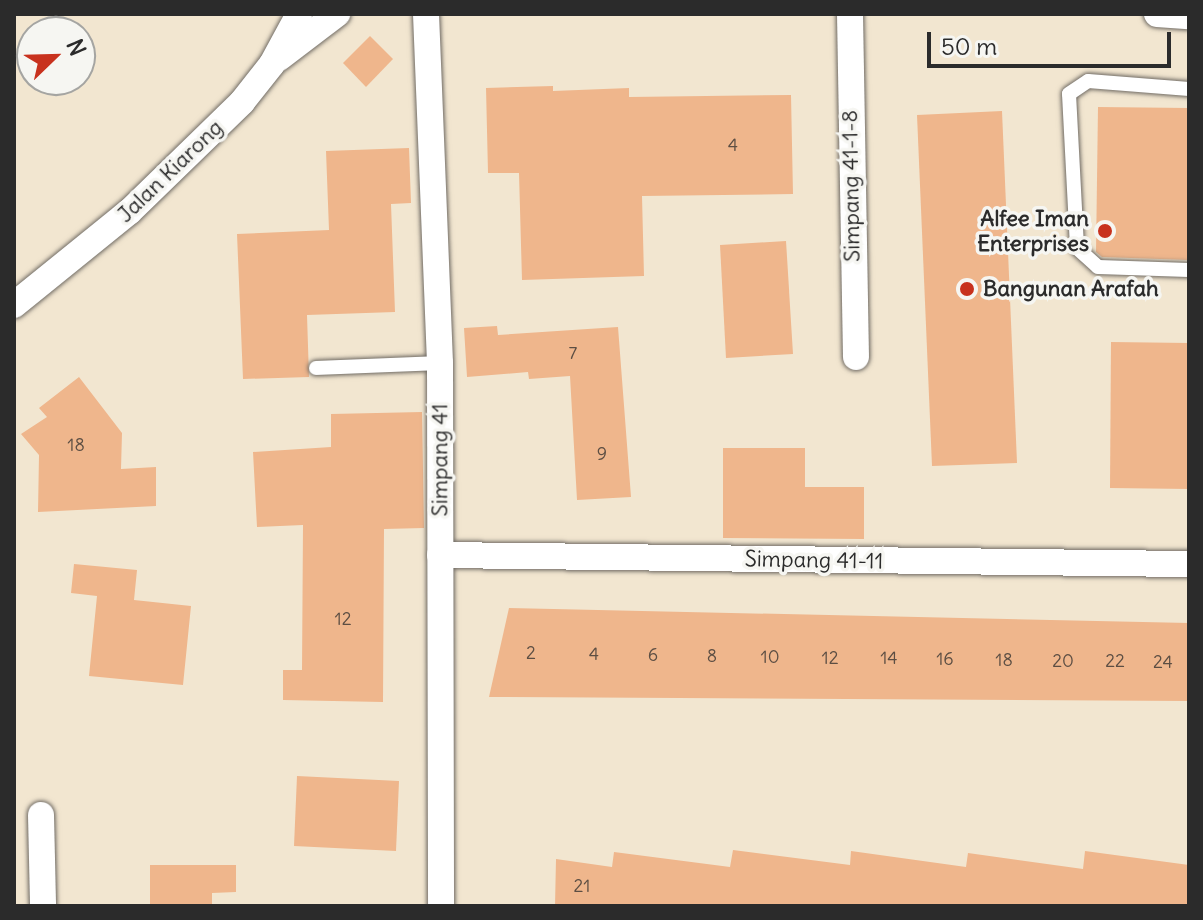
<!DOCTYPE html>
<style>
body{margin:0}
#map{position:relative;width:1203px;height:920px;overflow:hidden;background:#f2e6d0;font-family:Delius,sans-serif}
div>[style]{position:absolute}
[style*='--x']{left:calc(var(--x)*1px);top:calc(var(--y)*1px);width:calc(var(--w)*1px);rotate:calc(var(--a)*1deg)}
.building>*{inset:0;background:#efb68c}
.roads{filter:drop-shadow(0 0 2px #716c65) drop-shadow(0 0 2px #716c65)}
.lane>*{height:14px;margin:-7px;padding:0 7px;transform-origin:7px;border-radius:7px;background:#fff}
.street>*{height:26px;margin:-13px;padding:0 13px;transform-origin:13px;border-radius:13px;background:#fff}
.dots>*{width:22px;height:22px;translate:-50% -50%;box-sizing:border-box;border:4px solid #f6f6f2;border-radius:50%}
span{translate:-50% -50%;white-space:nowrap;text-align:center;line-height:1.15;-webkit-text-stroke:7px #f6f6f2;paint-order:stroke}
.number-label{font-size:18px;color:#5c4e43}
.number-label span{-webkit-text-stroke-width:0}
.street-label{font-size:22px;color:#2b2b2b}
.poi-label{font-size:22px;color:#2b2b2b;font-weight:700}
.right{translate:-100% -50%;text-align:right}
.left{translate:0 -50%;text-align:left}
.frame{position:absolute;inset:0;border:16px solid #2b2b2b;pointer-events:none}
.north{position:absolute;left:16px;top:16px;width:80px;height:80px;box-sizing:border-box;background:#f6f6f2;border:2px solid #a5a5a2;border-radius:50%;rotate:67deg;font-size:22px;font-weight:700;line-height:32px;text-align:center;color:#2b2b2b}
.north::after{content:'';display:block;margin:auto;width:28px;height:36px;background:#c8321e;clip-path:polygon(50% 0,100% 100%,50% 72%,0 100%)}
.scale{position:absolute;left:927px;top:32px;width:244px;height:36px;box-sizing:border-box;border:4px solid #2b2b2b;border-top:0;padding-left:10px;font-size:24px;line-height:28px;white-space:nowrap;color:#2b2b2b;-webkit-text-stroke:6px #f6f6f2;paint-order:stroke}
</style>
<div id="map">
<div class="building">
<div style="clip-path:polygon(370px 36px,393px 59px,366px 87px,343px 63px)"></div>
<div style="clip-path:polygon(553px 86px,553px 91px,629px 88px,629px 97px,791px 95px,793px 194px,642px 196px,644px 276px,522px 280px,519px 173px,488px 173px,486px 88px)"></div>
<div style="clip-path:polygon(1098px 107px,1189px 108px,1189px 260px,1102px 257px,1096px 252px)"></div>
<div style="clip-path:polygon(1002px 111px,1017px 463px,932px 466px,917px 115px)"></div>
<div style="clip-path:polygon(409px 148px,411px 203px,391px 204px,395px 312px,307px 315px,309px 377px,243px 379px,237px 234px,329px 230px,326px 151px)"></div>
<div style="clip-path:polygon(786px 241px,793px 354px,726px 358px,720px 245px)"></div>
<div style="clip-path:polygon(497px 326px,498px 335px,618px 327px,631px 497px,577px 500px,570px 376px,529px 379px,528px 372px,467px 377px,464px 328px)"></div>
<div style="clip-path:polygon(1111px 342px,1189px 343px,1189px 489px,1110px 488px)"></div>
<div style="clip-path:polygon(79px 377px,122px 433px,121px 469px,156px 467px,156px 506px,38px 512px,39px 455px,21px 434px,47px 417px,39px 408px)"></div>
<div style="clip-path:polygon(422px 412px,424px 528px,384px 529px,383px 702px,283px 700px,283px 670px,302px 670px,303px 525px,257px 527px,253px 452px,331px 447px,331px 414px)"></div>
<div style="clip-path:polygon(723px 448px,805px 448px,805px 487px,864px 487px,864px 539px,723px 538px)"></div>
<div style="clip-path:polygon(74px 564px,137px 570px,134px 600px,191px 606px,183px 685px,89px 676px,97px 596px,71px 593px)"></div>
<div style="clip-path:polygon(509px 608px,1189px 623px,1189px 701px,489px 697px)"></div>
<div style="clip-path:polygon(297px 776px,399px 781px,396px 851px,294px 846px)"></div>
<div style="clip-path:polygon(733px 850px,850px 865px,851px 851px,966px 867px,968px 853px,1083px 869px,1085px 851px,1189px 865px,1189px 906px,555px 906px,556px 859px,612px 867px,614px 852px,730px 867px)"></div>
<div style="clip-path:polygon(150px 865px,236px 865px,236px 892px,212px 893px,212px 906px,150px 906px)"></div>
</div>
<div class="roads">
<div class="lane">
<div style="--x:1189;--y:89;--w:101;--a:-175.5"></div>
<div style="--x:1088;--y:81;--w:23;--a:146"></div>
<div style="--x:1069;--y:94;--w:154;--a:87"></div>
<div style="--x:1077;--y:248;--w:28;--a:42"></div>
<div style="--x:1098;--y:267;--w:91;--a:1.9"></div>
<div style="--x:316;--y:368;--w:124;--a:-2.3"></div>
</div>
<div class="street">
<div style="--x:426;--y:14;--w:349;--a:87.7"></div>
<div style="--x:440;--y:363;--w:543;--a:89.89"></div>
<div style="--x:850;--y:14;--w:343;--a:89"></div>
<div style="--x:1157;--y:14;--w:32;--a:4"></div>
<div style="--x:279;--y:58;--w:73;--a:-37.2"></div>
<div style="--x:14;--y:305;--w:148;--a:-39"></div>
<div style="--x:129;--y:212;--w:158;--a:-44.2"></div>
<div style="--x:242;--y:102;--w:48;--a:-51.7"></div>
<div style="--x:272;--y:64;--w:57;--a:-61.6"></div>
<div style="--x:440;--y:555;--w:749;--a:0.69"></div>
<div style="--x:41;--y:815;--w:91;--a:88.7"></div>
</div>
</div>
<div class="dots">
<div style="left:1105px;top:231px;background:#c8321e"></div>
<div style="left:967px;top:289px;background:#c8321e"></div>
</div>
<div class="number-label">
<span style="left:733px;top:145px">4</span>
<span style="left:573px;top:353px">7</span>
<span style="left:76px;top:445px">18</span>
<span style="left:602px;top:454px">9</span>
<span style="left:343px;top:619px">12</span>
<span style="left:531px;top:653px">2</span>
<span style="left:594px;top:654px">4</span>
<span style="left:653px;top:655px">6</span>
<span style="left:712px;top:656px">8</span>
<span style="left:770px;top:657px">10</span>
<span style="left:830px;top:658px">12</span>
<span style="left:889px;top:658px">14</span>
<span style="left:945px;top:659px">16</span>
<span style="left:1004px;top:660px">18</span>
<span style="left:1063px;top:661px">20</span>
<span style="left:1115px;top:661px">22</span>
<span style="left:1163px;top:662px">24</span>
<span style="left:582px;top:886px">21</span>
</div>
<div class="street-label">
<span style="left:170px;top:171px;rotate:-44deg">Jalan Kiarong</span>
<span style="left:851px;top:186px;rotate:-91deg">Simpang 41-1-8</span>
<span style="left:440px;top:460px;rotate:-90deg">Simpang 41</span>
<span style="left:814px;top:560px;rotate:1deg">Simpang 41-11</span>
</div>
<div class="poi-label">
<span class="right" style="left:1089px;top:231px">Alfee Iman<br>Enterprises</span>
<span class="left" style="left:983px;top:289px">Bangunan Arafah</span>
</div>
<div class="frame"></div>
<div class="north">N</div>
<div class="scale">50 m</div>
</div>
